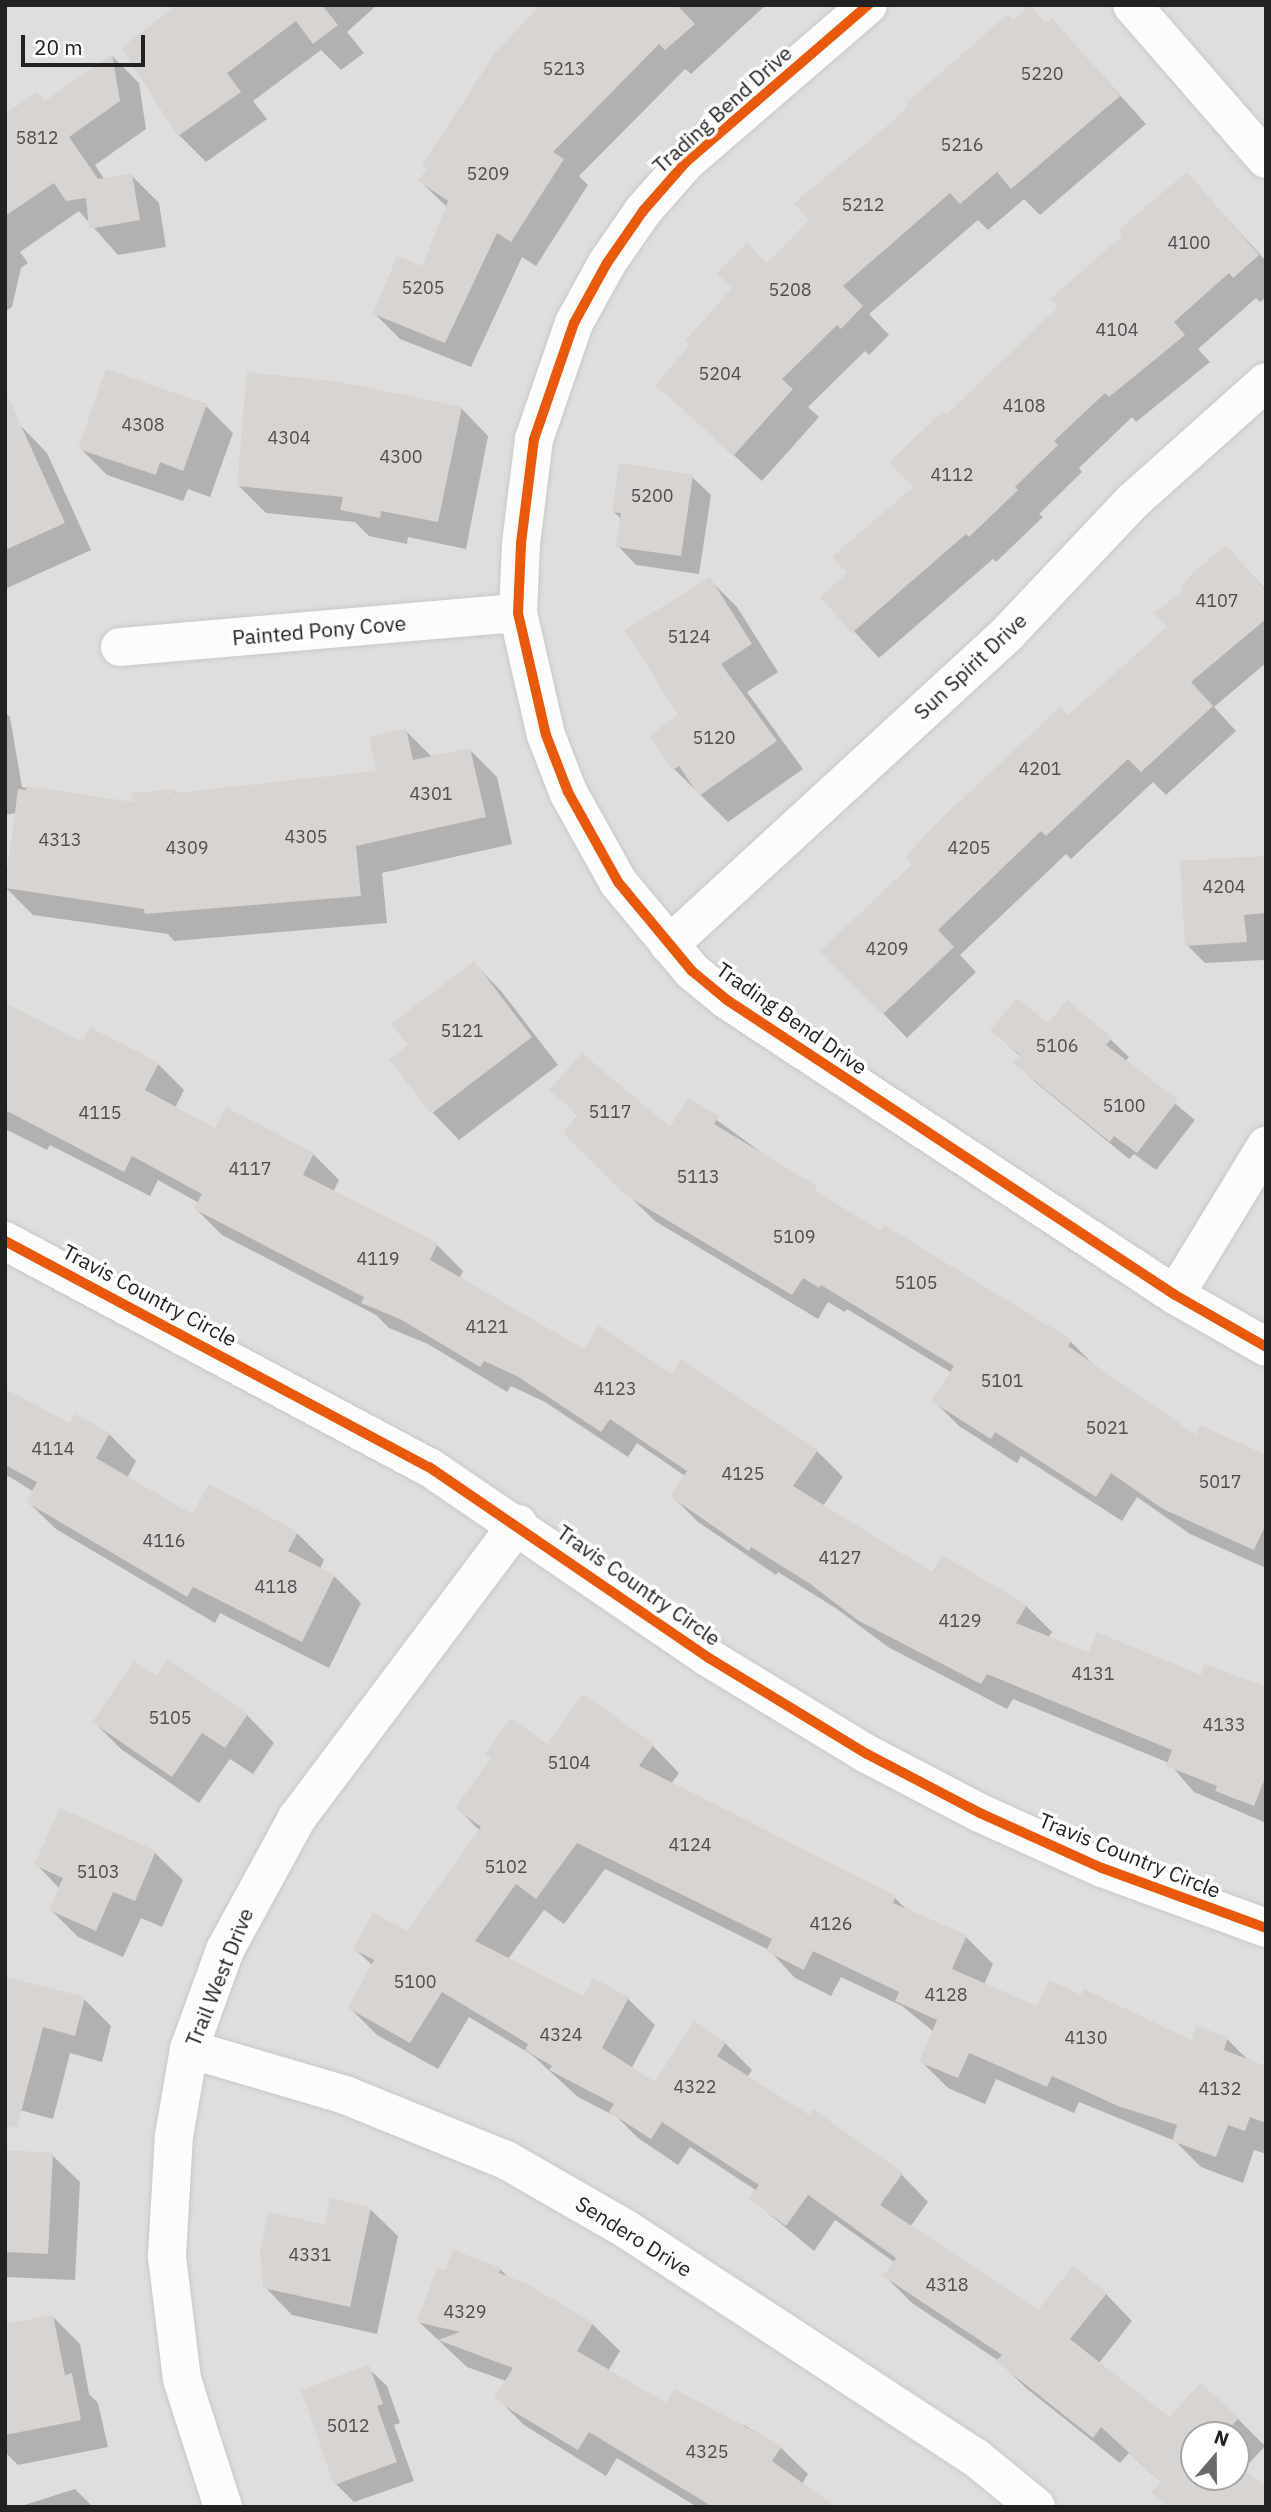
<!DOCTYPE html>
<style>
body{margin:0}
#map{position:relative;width:1271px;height:2512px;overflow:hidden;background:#f0eeeb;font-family:"IBM Plex Sans",sans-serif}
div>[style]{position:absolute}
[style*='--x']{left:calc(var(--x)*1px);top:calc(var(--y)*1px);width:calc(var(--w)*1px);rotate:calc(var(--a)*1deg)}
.residential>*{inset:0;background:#dfdedc}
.shadow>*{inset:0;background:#0003}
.building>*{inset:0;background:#d7d4d2}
.roads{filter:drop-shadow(0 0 2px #c9c8c7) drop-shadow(0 0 2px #c9c8c7)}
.minor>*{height:38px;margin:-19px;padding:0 19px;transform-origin:19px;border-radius:19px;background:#fdfcfc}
.cycleway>*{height:10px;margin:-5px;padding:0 5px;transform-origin:5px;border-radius:5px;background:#e8590c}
span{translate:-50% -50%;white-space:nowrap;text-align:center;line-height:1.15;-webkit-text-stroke:7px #fff;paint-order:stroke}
.number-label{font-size:18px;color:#4f4e4e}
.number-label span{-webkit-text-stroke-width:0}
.street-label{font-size:21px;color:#222}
.frame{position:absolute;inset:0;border:7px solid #222;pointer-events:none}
.north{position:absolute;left:1180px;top:2421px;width:70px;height:70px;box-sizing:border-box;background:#fff;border:2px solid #a7a7a7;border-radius:50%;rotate:20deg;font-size:19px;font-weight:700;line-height:28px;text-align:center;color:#222}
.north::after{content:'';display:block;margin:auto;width:24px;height:32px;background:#6a6968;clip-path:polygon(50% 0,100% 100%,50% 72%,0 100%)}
.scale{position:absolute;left:21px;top:35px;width:124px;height:32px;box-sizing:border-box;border:4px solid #222;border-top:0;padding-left:9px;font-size:21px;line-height:24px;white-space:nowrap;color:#222;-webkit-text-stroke:5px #fff;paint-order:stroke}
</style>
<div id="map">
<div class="residential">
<div style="clip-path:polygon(evenodd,5px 5px,1266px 5px,1266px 2507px,5px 2507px,5px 5px,1194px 2435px,1236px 2435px,1236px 2477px,1194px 2477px,1194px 2435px)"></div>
</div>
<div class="shadow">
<div style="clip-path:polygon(185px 5px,377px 5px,347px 32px,364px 53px,341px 70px,321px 50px,253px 101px,267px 119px,206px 162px,179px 135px)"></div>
<div style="clip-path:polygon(543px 5px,766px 5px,691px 74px,685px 69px,579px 176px,588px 185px,536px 266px,522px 257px,471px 367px,400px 339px,375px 314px,423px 268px,447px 207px,420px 181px)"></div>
<div style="clip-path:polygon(1052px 20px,1146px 124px,1040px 215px,1024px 199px,988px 230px,978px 220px,869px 314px,889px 335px,869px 355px,865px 351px,808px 407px,819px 417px,762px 481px,657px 385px,767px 265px,1013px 22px,1047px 25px)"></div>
<div style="clip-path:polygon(112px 56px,139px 83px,146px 129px,95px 165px,105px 180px,131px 175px,159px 203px,166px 247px,118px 255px,79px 211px,20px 252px,28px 263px,21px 268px,12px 307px,5px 312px,5px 116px,46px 102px)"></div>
<div style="clip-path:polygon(1187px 175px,1266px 261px,1266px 298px,1260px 302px,1256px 298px,1198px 349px,1210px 362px,1136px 422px,1132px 417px,1079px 468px,1082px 472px,1039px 514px,1043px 517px,996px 562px,993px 559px,879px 658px,822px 597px,849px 573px,915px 487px,946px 417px,1060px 308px)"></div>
<div style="clip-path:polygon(206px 406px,233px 433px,210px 497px,188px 489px,183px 501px,107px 475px,80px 448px)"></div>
<div style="clip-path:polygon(461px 408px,488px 436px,466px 549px,408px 537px,407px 544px,369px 536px,355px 522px,266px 513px,238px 485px)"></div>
<div style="clip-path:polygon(20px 425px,47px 453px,91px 550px,5px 589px,5px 432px)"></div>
<div style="clip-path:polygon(692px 477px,711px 495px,699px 574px,636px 565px,618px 546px,622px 520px,614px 512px)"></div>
<div style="clip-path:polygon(1226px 547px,1266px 590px,1266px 663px,1214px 707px,1236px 731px,1166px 795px,1153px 782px,1071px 859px,1066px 854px,960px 955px,976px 972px,907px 1038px,823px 951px,1169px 627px,1186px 591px)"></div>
<div style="clip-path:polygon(709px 579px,737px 607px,778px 672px,747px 692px,803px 769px,728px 822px,674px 769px,680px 716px)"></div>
<div style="clip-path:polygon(5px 712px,10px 717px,22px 787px,135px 804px,174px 790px,178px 795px,378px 773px,405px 730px,433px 758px,470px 750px,497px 777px,512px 844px,382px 873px,387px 923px,174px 941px,168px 934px,33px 915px,5px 887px,16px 813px,5px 815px)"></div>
<div style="clip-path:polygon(1266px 858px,1264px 960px,1205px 963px,1187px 945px)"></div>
<div style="clip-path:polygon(474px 963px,501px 991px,558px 1065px,459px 1140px,432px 1112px)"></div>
<div style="clip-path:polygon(5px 1004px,83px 1045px,91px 1029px,158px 1064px,184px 1090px,175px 1108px,216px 1130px,313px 1154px,339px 1180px,333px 1192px,437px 1245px,463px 1271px,459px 1279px,584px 1351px,673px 1376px,817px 1451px,843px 1477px,823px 1506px,933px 1574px,1026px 1606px,1052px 1632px,1048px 1638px,1090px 1656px,1202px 1677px,1206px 1666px,1266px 1687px,1266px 1823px,1194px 1792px,1169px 1763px,1013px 1699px,1007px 1709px,888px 1647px,837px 1609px,778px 1572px,776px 1575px,698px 1522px,672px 1496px,685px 1476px,637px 1443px,628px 1457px,545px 1402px,511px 1386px,507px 1392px,428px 1344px,389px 1328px,376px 1315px,222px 1235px,196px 1209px,199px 1203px,158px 1180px,150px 1196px,50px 1145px,47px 1150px,5px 1129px)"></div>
<div style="clip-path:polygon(1048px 1026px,1110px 1039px,1129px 1057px,1125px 1062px,1195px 1120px,1156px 1170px,1134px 1154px,1129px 1159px,1034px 1081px,1016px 1063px,1021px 1057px,992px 1030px)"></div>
<div style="clip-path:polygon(552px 1089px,671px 1130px,689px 1100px,830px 1202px,1071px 1342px,1096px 1367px,1197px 1437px,1266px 1456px,1266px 1568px,1190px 1534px,1137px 1497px,1122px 1521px,1021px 1456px,1017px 1463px,959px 1426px,934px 1401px,952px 1373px,847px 1309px,845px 1312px,828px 1302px,818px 1319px,655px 1221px,565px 1133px,579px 1117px)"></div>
<div style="clip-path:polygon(5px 1412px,109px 1434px,136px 1461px,127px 1478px,193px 1517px,297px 1533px,324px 1560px,320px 1569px,334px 1576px,361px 1603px,329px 1668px,220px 1613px,215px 1623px,56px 1529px,28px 1502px,34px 1492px,5px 1474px)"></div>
<div style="clip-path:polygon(156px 1679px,247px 1715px,274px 1743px,253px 1774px,230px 1759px,199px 1803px,121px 1749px,94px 1722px)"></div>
<div style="clip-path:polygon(evenodd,653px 1746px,679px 1773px,671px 1784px,895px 1898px,909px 1912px,966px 1937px,993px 1964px,984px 1985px,1038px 2008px,1192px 2042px,1227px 2039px,1250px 2062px,1266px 2067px,1266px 2154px,1254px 2150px,1243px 2183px,1201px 2167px,1175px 2141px,1079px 2102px,1074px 2113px,996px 2079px,985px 2104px,948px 2088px,921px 2061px,934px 2032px,902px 2006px,841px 1977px,831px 1996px,795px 1978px,769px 1950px,605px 1869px,564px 1924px,544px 1910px,508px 1959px,584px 1998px,628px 1999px,655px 2025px,631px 2069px,655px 2084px,725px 2043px,752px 2070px,747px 2078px,902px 2175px,928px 2202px,910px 2227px,1038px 2312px,1106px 2294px,1132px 2321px,1099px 2363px,1170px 2420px,1238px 2419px,1265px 2446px,1243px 2470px,1266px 2491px,1162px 2483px,1129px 2453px,1120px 2463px,1026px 2388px,999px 2361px,912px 2303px,885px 2276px,894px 2262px,835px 2220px,814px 2251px,751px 2199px,757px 2191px,690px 2147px,678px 2165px,638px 2138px,617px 2117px,578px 2097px,532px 2055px,469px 2017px,438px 2069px,377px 2035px,350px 2008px,373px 1966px,355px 1949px,407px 1933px,480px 1831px,457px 1808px,547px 1747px,653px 1746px,1194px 2435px,1236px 2435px,1236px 2477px,1194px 2477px,1194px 2435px)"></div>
<div style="clip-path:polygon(61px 1811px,155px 1853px,183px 1880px,162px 1927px,141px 1918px,123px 1957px,78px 1937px,51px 1910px,60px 1889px,37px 1865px)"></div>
<div style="clip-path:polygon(5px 1979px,84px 1999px,111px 2026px,102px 2062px,70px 2053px,53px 2119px,5px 2106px)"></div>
<div style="clip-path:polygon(5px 2152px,52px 2155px,80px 2182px,75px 2280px,5px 2277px)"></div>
<div style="clip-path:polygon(370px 2209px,398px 2236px,377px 2334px,292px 2315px,265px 2287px,326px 2227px)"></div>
<div style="clip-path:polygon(500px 2269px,510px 2279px,592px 2324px,620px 2351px,608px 2371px,666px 2405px,741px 2430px,744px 2425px,780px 2447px,808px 2474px,802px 2484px,833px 2507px,697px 2507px,617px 2458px,606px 2476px,524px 2425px,497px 2398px,506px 2381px,467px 2367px,419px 2322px,446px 2273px)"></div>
<div style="clip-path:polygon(53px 2317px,80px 2344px,89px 2394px,98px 2403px,108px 2447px,18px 2465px,5px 2452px,5px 2326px)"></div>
<div style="clip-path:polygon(368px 2368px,387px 2386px,400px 2423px,394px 2425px,414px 2481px,354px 2502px,336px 2484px)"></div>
<div style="clip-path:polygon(75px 2489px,93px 2507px,18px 2507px)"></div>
</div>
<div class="building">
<div style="clip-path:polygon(177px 5px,322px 5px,338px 25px,313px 44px,296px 21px,227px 73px,241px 92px,178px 136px,121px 48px)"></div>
<div style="clip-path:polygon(540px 5px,677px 5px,695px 24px,665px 50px,659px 44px,553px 152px,564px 159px,511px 242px,497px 233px,445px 343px,373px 314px,397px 256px,422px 266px,448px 201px,418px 181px,427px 168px,422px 165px,495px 53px)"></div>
<div style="clip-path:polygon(1030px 5px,1045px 23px,1052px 18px,1120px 96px,1011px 189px,997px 172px,960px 204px,950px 193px,843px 286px,863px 306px,841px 329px,837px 325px,782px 379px,793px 389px,734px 455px,655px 385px,690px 345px,685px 341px,732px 288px,717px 273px,747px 243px,767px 263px,809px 220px,794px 203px,892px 122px,908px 106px,905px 104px,1008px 14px,1013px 20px)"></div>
<div style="clip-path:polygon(112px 54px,120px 101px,69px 137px,98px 179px,132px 174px,140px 220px,89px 229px,86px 198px,66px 201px,54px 183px,5px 216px,5px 114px,37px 92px,45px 101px)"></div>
<div style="clip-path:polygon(1187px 172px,1259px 255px,1233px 278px,1229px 273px,1174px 322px,1185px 335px,1109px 397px,1105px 393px,1054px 441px,1058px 445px,1015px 487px,1018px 490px,969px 537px,966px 534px,852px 633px,820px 597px,847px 573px,832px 557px,913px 487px,889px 462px,943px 411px,946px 415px,1058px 307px,1050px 299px,1123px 235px,1118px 230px)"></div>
<div style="clip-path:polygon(106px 369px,207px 404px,183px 471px,160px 462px,156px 475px,78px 449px)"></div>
<div style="clip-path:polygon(247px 372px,340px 382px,462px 407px,438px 522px,381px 511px,380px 518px,340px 510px,343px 497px,237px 486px)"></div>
<div style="clip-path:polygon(5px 390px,65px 523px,5px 550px)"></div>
<div style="clip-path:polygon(619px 463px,693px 475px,681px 556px,616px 547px,621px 513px,612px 512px)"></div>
<div style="clip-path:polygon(1226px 545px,1266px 591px,1266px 619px,1191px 682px,1213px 706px,1141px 772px,1128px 759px,1046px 836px,1041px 831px,938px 930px,954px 947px,882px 1015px,820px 951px,912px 864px,905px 857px,943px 817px,1060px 707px,1068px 715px,1167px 627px,1154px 613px,1183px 591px,1180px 588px,1195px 571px)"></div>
<div style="clip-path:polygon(710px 577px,752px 644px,721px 664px,777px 741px,699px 796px,679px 766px,673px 770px,649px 736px,678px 715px,625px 630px)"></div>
<div style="clip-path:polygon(406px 728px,413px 760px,470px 748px,486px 817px,356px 846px,361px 896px,145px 914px,144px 909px,5px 888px,18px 789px,26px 790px,27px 786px,133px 802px,132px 793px,175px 789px,175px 793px,376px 771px,369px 737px)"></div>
<div style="clip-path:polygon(1266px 856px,1266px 913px,1244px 915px,1247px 942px,1185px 946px,1180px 861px)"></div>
<div style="clip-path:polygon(474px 961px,532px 1037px,431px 1114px,389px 1059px,408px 1045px,391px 1024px)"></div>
<div style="clip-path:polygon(1017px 998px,1048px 1023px,1067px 1000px,1112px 1038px,1106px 1045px,1178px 1100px,1137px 1153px,1114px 1136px,1110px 1142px,1013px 1063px,1020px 1055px,990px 1030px)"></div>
<div style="clip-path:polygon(5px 1003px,82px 1042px,90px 1027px,159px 1063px,145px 1090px,215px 1128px,226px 1107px,314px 1153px,303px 1175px,438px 1243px,430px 1260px,584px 1349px,599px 1325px,672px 1374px,681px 1359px,818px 1450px,793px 1486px,932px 1572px,942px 1555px,1027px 1605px,1016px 1623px,1089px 1653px,1097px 1632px,1201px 1675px,1205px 1664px,1266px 1687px,1266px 1775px,1254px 1806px,1215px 1791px,1217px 1786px,1166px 1766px,1172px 1750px,987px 1674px,981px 1684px,859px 1621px,809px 1583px,751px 1547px,749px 1551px,670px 1496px,687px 1471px,610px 1419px,601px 1432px,517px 1376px,484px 1361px,480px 1367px,400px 1319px,361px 1303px,364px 1297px,194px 1209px,202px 1194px,132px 1156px,124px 1172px,5px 1110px)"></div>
<div style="clip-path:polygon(582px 1053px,670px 1127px,688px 1098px,719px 1116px,714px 1124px,817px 1186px,815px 1190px,880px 1231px,884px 1225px,1072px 1340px,1068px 1346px,1196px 1435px,1200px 1425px,1266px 1455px,1266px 1524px,1254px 1550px,1163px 1509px,1111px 1473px,1096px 1497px,995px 1432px,991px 1439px,931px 1401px,954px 1366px,821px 1285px,819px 1288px,803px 1278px,792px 1295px,627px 1196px,563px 1133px,578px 1115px,549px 1090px)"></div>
<div style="clip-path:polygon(5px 1389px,70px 1423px,75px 1414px,110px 1433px,96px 1458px,192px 1514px,209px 1484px,298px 1532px,288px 1551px,335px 1575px,302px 1642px,193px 1587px,187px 1597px,26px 1502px,37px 1482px,5px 1465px)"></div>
<div style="clip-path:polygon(168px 1659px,248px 1714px,225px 1748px,202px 1733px,172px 1777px,92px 1722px,134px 1661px,156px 1676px)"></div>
<div style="clip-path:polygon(583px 1694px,654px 1744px,639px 1766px,896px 1896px,893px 1903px,967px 1935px,952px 1969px,1037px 2006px,1049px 1980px,1081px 1995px,1084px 1989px,1191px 2040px,1196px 2026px,1228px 2037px,1224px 2050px,1266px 2066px,1266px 2123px,1250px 2117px,1245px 2131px,1228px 2125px,1216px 2157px,1172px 2141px,1177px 2125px,1118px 2106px,1052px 2076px,1047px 2087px,969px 2053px,958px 2078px,919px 2062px,937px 2020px,895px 2001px,899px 1992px,813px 1951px,804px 1970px,766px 1951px,772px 1939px,577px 1843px,536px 1899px,516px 1884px,475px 1941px,583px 1996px,593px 1978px,629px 1997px,602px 2048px,655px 2082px,694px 2021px,726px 2042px,717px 2056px,809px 2115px,813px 2109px,903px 2173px,880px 2205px,1038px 2310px,1073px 2266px,1107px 2293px,1070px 2339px,1169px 2417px,1201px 2383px,1239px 2418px,1223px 2435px,1194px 2435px,1194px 2477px,1236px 2477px,1236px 2461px,1266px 2488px,1266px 2507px,1168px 2507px,1151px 2492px,1161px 2482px,1101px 2427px,1093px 2438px,996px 2361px,1002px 2355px,883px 2276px,896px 2258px,808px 2195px,786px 2226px,749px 2199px,759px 2185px,662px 2122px,651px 2139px,609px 2112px,614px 2104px,549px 2070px,552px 2066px,525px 2050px,528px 2044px,442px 1992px,410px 2043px,348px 2008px,374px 1960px,353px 1949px,373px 1913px,407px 1931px,481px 1827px,455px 1808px,491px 1758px,485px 1754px,511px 1718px,547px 1744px)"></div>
<div style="clip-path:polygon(60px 1808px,156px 1851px,135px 1901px,113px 1892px,96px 1931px,49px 1910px,63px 1878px,34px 1865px)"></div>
<div style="clip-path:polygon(5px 1977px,85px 1997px,75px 2036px,43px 2027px,17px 2128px,5px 2126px)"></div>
<div style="clip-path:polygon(5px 2150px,53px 2153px,48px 2254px,5px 2252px)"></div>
<div style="clip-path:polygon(330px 2198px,371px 2207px,350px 2307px,263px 2288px,260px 2251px,269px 2212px,325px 2225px)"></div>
<div style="clip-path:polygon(453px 2250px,501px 2268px,499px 2273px,527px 2284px,593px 2323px,577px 2351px,666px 2403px,674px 2389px,782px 2446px,772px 2461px,836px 2507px,713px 2507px,589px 2432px,578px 2450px,511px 2410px,494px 2398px,513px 2368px,438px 2340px,460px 2332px,417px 2322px,437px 2268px,445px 2271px)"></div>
<div style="clip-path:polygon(53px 2315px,65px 2375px,72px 2373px,81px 2420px,5px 2435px,5px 2324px)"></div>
<div style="clip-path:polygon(369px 2365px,383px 2404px,377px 2406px,397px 2462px,334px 2485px,301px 2390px)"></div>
</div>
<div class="roads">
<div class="minor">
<div style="--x:868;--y:5;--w:240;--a:139.2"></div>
<div style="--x:686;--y:162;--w:65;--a:131.3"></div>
<div style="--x:643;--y:211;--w:63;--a:124.7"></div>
<div style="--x:607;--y:263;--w:68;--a:118.8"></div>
<div style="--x:574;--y:323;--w:123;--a:109"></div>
<div style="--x:534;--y:439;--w:106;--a:97.1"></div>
<div style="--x:521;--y:544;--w:69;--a:92.5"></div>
<div style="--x:518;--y:613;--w:125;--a:77.1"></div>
<div style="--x:546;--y:735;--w:61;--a:68.9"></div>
<div style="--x:568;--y:792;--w:103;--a:60.9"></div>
<div style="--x:618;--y:882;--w:116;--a:50.3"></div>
<div style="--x:692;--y:971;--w:45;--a:39.6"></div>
<div style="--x:727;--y:1000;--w:536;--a:33.36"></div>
<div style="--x:1175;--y:1295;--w:105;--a:29.7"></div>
<div style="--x:1132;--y:5;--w:204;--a:49"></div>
<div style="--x:120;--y:647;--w:399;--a:-4.9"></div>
<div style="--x:669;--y:945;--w:462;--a:-42.6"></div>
<div style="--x:1009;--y:632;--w:180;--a:-46.6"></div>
<div style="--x:1133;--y:501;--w:178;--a:-41.8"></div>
<div style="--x:5;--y:1241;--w:480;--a:28.1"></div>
<div style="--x:429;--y:1467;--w:339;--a:34.3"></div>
<div style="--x:709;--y:1658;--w:185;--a:31.3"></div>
<div style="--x:867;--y:1754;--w:127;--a:27.6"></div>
<div style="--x:980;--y:1813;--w:134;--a:24.3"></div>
<div style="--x:1102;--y:1868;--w:175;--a:20.1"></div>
<div style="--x:1175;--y:1295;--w:175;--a:-58.6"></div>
<div style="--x:189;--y:2049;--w:163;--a:16.4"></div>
<div style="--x:345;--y:2095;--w:174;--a:22"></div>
<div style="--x:506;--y:2160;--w:138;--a:29.9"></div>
<div style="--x:626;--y:2229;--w:417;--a:33.2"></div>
<div style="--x:975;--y:2457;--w:79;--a:39.3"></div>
<div style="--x:223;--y:2507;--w:134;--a:-107.8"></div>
<div style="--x:182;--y:2379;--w:124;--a:-97"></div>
<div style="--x:167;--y:2256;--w:120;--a:-86.7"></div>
<div style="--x:174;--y:2136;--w:88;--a:-80.2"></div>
<div style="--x:189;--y:2049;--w:105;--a:-70"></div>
<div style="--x:225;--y:1950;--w:150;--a:-61.4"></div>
<div style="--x:297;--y:1818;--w:368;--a:-53.1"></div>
</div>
</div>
<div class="cycleway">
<div style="--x:868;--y:5;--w:240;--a:139.2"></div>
<div style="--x:686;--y:162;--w:65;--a:131.3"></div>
<div style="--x:643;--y:211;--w:63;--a:124.7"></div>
<div style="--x:607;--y:263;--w:68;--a:118.8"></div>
<div style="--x:574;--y:323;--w:123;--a:109"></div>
<div style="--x:534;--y:439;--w:106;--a:97.1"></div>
<div style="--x:521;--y:544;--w:69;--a:92.5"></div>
<div style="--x:518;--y:613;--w:125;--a:77.1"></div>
<div style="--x:546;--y:735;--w:61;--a:68.9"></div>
<div style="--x:568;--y:792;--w:103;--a:60.9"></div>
<div style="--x:618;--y:882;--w:116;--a:50.3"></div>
<div style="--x:692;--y:971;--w:45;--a:39.6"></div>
<div style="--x:727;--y:1000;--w:536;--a:33.36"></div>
<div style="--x:1175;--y:1295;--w:105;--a:29.7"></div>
<div style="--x:5;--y:1241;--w:480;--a:28.1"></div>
<div style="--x:429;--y:1467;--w:339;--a:34.3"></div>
<div style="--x:709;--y:1658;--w:185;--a:31.3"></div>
<div style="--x:867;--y:1754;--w:127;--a:27.6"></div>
<div style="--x:980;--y:1813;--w:134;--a:24.3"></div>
<div style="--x:1102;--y:1868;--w:175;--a:20.1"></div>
</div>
<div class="number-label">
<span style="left:564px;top:69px">5213</span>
<span style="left:1042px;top:74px">5220</span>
<span style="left:37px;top:138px">5812</span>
<span style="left:962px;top:145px">5216</span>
<span style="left:488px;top:174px">5209</span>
<span style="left:863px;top:205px">5212</span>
<span style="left:1189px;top:243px">4100</span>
<span style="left:423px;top:288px">5205</span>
<span style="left:790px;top:290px">5208</span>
<span style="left:1117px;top:330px">4104</span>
<span style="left:720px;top:374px">5204</span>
<span style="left:1024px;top:406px">4108</span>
<span style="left:143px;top:425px">4308</span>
<span style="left:289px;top:438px">4304</span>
<span style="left:401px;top:457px">4300</span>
<span style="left:952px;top:475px">4112</span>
<span style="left:652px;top:496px">5200</span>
<span style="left:1217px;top:601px">4107</span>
<span style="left:689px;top:637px">5124</span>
<span style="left:714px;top:738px">5120</span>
<span style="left:1040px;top:769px">4201</span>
<span style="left:431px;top:794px">4301</span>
<span style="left:306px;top:837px">4305</span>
<span style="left:60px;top:840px">4313</span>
<span style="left:187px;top:848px">4309</span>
<span style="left:969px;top:848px">4205</span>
<span style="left:1224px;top:887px">4204</span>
<span style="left:887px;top:949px">4209</span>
<span style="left:462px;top:1031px">5121</span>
<span style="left:1057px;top:1046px">5106</span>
<span style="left:1124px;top:1106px">5100</span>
<span style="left:610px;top:1112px">5117</span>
<span style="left:100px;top:1113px">4115</span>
<span style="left:250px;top:1169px">4117</span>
<span style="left:698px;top:1177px">5113</span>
<span style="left:794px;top:1237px">5109</span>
<span style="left:378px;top:1259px">4119</span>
<span style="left:916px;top:1283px">5105</span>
<span style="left:487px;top:1327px">4121</span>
<span style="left:1002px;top:1381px">5101</span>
<span style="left:615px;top:1389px">4123</span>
<span style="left:1107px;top:1428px">5021</span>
<span style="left:53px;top:1449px">4114</span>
<span style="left:743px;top:1474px">4125</span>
<span style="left:1220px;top:1482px">5017</span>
<span style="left:164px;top:1541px">4116</span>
<span style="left:840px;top:1558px">4127</span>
<span style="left:276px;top:1587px">4118</span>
<span style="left:960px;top:1621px">4129</span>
<span style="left:1093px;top:1674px">4131</span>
<span style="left:170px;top:1718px">5105</span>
<span style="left:1224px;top:1725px">4133</span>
<span style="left:569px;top:1763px">5104</span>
<span style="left:690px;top:1845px">4124</span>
<span style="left:506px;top:1867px">5102</span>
<span style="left:98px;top:1872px">5103</span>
<span style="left:831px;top:1924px">4126</span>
<span style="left:415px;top:1982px">5100</span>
<span style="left:946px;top:1995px">4128</span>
<span style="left:561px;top:2035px">4324</span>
<span style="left:1086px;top:2038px">4130</span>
<span style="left:695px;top:2087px">4322</span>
<span style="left:1220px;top:2089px">4132</span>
<span style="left:310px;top:2255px">4331</span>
<span style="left:947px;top:2285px">4318</span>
<span style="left:465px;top:2312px">4329</span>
<span style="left:348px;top:2426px">5012</span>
<span style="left:707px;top:2452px">4325</span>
</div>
<div class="street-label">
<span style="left:722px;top:109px;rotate:-42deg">Trading Bend Drive</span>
<span style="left:319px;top:630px;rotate:-5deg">Painted Pony Cove</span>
<span style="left:970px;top:666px;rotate:-43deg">Sun Spirit Drive</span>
<span style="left:792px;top:1018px;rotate:35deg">Trading Bend Drive</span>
<span style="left:150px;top:1295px;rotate:28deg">Travis Country Circle</span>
<span style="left:639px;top:1585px;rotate:35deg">Travis Country Circle</span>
<span style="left:1130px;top:1855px;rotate:22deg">Travis Country Circle</span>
<span style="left:219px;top:1977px;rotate:-68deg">Trail West Drive</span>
<span style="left:634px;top:2236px;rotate:32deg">Sendero Drive</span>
</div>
<div class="frame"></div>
<div class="north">N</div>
<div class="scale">20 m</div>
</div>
